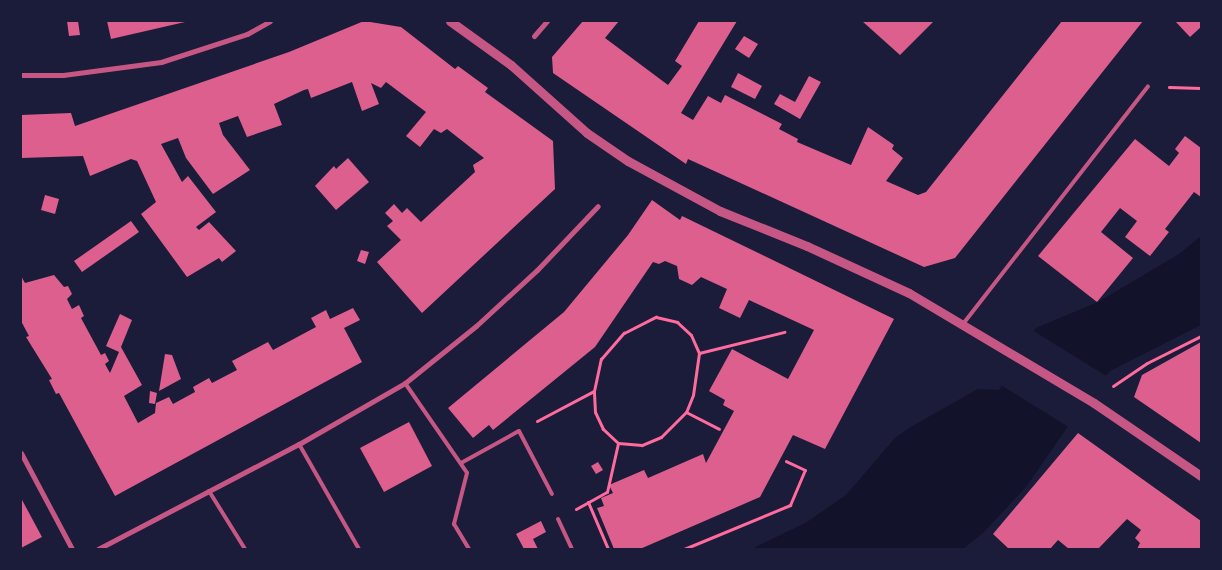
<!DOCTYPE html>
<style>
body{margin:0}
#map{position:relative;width:1222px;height:570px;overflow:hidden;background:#1b1b3a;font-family:"Exo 2",sans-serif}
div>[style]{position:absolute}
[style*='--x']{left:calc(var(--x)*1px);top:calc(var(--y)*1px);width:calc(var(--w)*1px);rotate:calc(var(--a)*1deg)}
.water>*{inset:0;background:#12122b}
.pier>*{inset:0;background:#1b1b3a}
.building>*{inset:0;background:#dd5f8e}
.path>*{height:3px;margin:-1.5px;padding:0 1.5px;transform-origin:1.5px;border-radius:1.5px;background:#ff6b9d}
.service>*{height:4px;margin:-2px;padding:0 2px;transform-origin:2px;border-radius:2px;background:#c65784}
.minor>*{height:5px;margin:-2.5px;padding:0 2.5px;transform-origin:2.5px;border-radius:2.5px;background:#c65784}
.tertiary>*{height:9px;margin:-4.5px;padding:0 4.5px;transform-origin:4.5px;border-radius:4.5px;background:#c65784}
span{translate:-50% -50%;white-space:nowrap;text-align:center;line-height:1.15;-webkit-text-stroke:4px #1b1b3a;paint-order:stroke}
.frame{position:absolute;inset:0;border:22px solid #1b1b3a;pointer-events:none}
</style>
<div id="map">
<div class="water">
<div style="clip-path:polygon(1201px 236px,1201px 325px,1110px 371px,1091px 393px,1026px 487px,984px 532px,963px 549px,752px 549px,807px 522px,846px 495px,895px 438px,909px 428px,978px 389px,999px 390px,1036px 328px,1098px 302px,1179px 254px)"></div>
</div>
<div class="pier">
<div style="clip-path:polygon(1032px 330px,1108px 377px,1070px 428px,999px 384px)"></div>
</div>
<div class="building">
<div style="clip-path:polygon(67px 21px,78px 21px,80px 35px,69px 36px)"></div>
<div style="clip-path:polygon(107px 21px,185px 21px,185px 22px,111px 39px)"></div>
<div style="clip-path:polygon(364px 21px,401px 27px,455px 69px,458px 66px,488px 88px,485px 92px,553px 141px,555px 189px,422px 313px,377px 262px,401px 240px,387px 226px,393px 221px,385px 213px,394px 204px,402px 213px,407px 208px,421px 222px,475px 172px,473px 165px,484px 158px,447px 129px,441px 133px,434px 129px,420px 147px,406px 136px,426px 112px,386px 82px,381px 88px,371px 83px,379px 104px,362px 111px,352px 82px,311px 98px,308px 89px,304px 90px,274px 104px,282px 125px,247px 137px,238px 116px,219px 123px,223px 135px,250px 170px,213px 194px,186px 158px,178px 138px,161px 144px,182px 182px,188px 176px,216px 212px,196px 227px,199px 230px,209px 222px,236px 251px,222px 262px,219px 258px,187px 277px,141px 214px,156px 202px,137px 161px,131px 159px,90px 176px,83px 156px,21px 158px,21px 115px,71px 113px,75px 126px,289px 52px)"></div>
<div style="clip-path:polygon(583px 21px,619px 21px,605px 38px,668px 85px,682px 66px,675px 61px,699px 21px,737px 21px,681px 113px,693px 120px,708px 96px,721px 103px,725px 95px,782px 124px,779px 129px,798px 139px,797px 142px,851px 165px,868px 127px,894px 145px,892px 149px,903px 158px,886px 181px,918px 195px,926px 192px,1062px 21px,1143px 21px,955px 258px,924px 267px,688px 159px,686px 164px,553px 73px,552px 57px)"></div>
<div style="clip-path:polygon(862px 21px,934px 21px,900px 55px)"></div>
<div style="clip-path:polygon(1175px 21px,1201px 21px,1201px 27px,1190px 37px)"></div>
<div style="clip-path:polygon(744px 36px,758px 44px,749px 58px,735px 49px)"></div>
<div style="clip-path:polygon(738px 73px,762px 86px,755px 99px,731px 87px)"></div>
<div style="clip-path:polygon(809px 76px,821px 82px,800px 119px,774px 104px,780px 94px,795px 102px)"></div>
<div style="clip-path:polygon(1185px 136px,1201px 148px,1201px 197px,1194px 192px,1165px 229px,1169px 232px,1150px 256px,1125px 237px,1137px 221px,1120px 208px,1101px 232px,1133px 258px,1097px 302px,1038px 256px,1135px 139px,1169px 166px,1179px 153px,1175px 149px)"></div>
<div style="clip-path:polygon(348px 158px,369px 182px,336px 210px,315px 186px,334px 166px,336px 169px)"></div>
<div style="clip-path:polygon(45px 195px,59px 199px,55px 214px,41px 210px)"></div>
<div style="clip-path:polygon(652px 200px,680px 220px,682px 216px,894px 319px,825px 449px,793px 435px,760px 497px,640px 549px,614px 549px,597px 508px,604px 506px,601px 498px,613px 493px,609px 485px,644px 470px,648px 478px,703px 454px,706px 463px,734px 411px,723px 405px,725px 400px,709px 391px,732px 349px,788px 379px,814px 330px,749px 300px,740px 318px,719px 308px,727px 289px,701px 277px,692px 285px,679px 279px,677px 266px,665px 261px,659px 264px,653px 262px,595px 347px,493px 430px,489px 425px,473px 438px,448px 408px,564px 312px,628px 235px)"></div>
<div style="clip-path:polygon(131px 221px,139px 232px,82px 272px,74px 261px)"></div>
<div style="clip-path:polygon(361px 250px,369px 252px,365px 264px,357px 261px)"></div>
<div style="clip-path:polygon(54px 275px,64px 287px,68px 286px,72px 294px,67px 299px,72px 309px,79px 305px,84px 316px,81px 318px,101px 355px,105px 353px,109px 361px,105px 364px,110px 373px,119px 352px,106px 346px,120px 314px,132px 320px,121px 347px,142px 385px,124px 396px,138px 423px,155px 413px,156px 403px,169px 397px,173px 404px,195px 392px,193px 387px,209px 378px,212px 383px,237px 370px,232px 361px,268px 342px,273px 350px,316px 327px,311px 318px,326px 310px,330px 319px,353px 308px,360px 320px,344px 328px,362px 362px,115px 496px,59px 393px,56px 394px,49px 380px,52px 379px,26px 337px,29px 336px,21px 321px,21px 276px,25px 283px)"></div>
<div style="clip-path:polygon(1201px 342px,1201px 443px,1134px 397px,1142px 375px)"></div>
<div style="clip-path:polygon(165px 354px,172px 355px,181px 379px,159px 391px)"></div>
<div style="clip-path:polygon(150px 391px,157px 393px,155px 404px,149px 403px)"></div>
<div style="clip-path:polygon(409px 422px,432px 466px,384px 492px,360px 448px)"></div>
<div style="clip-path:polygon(1078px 433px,1201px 521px,1201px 549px,1137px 549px,1140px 543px,1135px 538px,1141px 530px,1127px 519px,1098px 549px,1069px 549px,1058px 540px,1050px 549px,1009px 549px,993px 534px)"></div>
<div style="clip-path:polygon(598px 462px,603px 470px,596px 474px,591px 466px)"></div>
<div style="clip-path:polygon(21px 498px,42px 537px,21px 548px)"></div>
<div style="clip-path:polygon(541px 521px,546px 532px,533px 539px,538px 549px,524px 549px,516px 534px)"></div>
</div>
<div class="path">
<div style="--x:1169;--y:87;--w:32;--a:2"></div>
<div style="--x:656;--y:317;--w:22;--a:13"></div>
<div style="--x:677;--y:322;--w:19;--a:43"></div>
<div style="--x:691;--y:335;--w:20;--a:66"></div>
<div style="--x:699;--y:353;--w:42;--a:98.1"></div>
<div style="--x:693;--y:395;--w:18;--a:112"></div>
<div style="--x:686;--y:412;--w:35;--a:135"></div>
<div style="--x:661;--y:437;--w:21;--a:157"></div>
<div style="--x:642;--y:445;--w:24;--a:-175"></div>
<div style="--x:618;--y:443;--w:21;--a:-137"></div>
<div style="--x:603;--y:429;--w:19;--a:-115"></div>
<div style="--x:595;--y:412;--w:21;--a:-93"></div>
<div style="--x:594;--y:391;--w:33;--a:-78"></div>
<div style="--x:601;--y:359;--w:35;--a:-49"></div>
<div style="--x:624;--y:333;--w:36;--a:-27"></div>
<div style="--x:699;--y:353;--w:88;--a:-13.9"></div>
<div style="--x:1113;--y:386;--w:41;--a:-34.1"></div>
<div style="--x:1147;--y:363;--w:60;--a:-26.6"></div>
<div style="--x:686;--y:412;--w:37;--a:27"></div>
<div style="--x:537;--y:421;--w:64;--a:-27.8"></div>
<div style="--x:588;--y:502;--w:51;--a:66.9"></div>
<div style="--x:576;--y:509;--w:35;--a:-29"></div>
<div style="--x:607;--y:492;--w:50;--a:-77.3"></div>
<div style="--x:684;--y:549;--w:115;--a:-22.5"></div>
<div style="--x:790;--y:505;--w:38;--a:-67"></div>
<div style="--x:805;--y:470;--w:21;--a:-155"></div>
</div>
<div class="service">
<div style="--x:963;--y:324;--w:301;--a:-52.1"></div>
<div style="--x:405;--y:383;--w:109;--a:55.4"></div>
<div style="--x:467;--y:473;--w:53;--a:104.3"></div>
<div style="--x:454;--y:524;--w:29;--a:59"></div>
<div style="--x:299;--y:444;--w:121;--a:60.3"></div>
<div style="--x:461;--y:463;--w:66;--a:-28.9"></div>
<div style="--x:519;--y:431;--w:71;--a:62.4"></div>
<div style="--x:209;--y:491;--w:68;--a:58.2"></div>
<div style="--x:558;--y:519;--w:33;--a:65"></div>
</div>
<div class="minor">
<div style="--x:534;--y:36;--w:20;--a:-49"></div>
<div style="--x:21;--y:75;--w:42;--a:0"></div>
<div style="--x:63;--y:75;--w:99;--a:-7.6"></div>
<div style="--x:161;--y:62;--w:90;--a:-18"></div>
<div style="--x:247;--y:34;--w:26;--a:-29"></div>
<div style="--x:21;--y:453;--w:109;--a:62"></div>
<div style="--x:98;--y:549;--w:227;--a:-27.6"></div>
<div style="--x:299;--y:444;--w:122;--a:-29.9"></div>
<div style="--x:405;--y:383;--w:91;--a:-38.8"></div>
<div style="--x:476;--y:326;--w:83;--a:-42.6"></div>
<div style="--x:537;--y:270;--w:88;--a:-46.4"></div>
</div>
<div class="tertiary">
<div style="--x:450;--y:21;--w:75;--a:35.8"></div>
<div style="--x:511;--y:65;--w:102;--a:41.8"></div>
<div style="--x:587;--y:133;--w:50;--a:34.3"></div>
<div style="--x:628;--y:161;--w:105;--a:28.5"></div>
<div style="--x:720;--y:211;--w:94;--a:21.9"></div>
<div style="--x:807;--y:246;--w:112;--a:24.7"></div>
<div style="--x:909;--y:293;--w:215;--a:30.7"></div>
<div style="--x:1094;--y:403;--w:130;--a:34.3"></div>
</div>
<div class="frame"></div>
</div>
